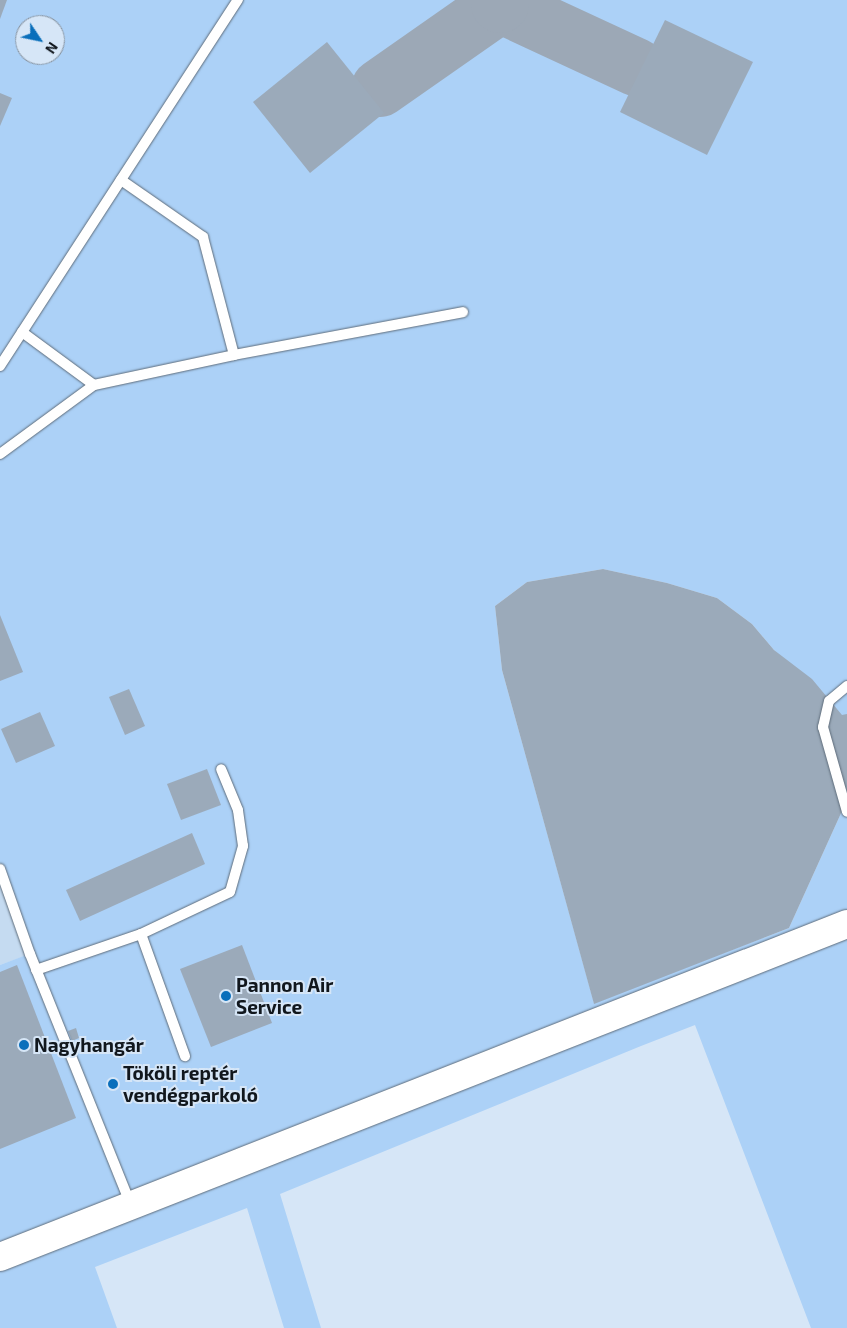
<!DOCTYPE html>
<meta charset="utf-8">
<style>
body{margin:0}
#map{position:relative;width:847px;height:1328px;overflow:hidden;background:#d6e6f7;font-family:"Exo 2",sans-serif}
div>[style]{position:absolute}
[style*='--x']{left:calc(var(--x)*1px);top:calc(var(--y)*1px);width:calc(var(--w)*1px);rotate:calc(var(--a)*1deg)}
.built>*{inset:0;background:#c5dbf1}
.green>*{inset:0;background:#acd1f7}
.taxiway>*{height:58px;margin:-29px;padding:0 29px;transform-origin:29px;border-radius:29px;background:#9ca8b6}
.building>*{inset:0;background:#9baaba}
.roads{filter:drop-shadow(0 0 1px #5e6c7a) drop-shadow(0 0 1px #5e6c7a)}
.lane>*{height:10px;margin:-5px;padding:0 5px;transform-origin:5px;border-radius:5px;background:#fff}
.secondary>*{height:28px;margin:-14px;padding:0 14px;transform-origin:14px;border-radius:14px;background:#fff}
.dots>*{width:14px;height:14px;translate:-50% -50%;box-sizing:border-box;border:2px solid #d6e6f7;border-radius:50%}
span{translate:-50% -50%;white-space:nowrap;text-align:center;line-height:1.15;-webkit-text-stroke:4px #d6e6f7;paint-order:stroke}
.poi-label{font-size:19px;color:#11171d;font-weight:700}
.left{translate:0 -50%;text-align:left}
.north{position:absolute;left:15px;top:15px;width:50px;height:50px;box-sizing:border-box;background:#d6e6f7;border:1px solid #8793a0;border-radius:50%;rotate:124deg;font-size:14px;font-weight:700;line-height:20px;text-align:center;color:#11171d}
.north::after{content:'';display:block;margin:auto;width:18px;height:22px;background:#0a6fbb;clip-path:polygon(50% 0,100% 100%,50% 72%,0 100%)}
</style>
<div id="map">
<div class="built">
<div style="clip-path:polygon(0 869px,30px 954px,0 965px)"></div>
</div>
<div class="green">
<div style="clip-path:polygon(evenodd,0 0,847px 0,847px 727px,774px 650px,752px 624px,717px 598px,667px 583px,603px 569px,527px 582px,495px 606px,502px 670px,594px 1003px,789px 928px,847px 800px,847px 1328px,811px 1328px,695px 1025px,641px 1046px,280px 1194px,321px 1328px,284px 1328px,247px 1208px,95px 1267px,117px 1328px,0 1328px,0 965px,29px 954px,0 869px,0 0,25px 25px,55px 25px,55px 55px,25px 55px,25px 25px)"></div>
</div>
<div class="taxiway">
<div style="--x:500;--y:4;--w:150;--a:24.9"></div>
<div style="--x:380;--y:88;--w:146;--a:-35"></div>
<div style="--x:500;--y:4;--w:4;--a:-90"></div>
</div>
<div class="building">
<div style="clip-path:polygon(0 0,7px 0,0 19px)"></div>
<div style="clip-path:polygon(665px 20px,753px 62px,707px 155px,620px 112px)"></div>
<div style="clip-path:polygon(327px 42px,384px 113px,310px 173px,253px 102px)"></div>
<div style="clip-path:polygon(0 93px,12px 98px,0 126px)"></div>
<div style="clip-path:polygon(603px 569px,667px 583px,717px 598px,752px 624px,774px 650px,812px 679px,842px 715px,847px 714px,847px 800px,789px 928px,594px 1004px,502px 670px,495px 606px,527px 582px)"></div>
<div style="clip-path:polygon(0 615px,23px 672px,0 681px)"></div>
<div style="clip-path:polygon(129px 689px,145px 726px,125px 735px,109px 697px)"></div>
<div style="clip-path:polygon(40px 712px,55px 746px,16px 763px,1px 729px)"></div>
<div style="clip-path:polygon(207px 769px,221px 805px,181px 820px,167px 784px)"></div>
<div style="clip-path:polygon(192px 833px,205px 864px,80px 921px,66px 890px)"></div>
<div style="clip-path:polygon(242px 945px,272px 1023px,211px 1047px,180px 969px)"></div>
<div style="clip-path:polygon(17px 965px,76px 1118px,0 1149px,0 972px)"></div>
<div style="clip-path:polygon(76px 1028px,79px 1038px,72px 1041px,68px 1031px)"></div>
</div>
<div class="roads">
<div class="lane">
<div style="--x:121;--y:180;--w:100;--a:34.8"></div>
<div style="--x:203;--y:237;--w:122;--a:75.3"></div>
<div style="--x:234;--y:355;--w:233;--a:-10.6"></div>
<div style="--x:22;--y:332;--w:89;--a:36.4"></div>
<div style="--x:94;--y:385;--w:143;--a:-12.1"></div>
<div style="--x:0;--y:366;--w:437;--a:-57"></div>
<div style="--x:0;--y:454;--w:117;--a:-36.3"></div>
<div style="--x:847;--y:686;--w:23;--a:140"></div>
<div style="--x:829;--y:701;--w:27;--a:103"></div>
<div style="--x:823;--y:727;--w:88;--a:74.2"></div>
<div style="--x:0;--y:869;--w:90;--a:70.6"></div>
<div style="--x:30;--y:954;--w:271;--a:68.1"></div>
<div style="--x:141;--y:934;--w:98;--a:-25.3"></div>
<div style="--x:230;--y:892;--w:48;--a:-74.2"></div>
<div style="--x:243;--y:846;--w:36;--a:-98"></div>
<div style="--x:238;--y:810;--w:44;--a:-112.5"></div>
<div style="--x:36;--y:970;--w:111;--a:-18.9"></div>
<div style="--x:141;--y:934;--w:130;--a:70.2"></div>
</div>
<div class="secondary">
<div style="--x:0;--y:1257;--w:910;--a:-21.46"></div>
</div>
</div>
<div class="dots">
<div style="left:226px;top:996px;background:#0a6fbb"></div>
<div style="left:24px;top:1045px;background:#0a6fbb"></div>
<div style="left:113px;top:1084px;background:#0a6fbb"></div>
</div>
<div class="poi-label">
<span class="left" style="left:236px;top:996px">Pannon Air<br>Service</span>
<span class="left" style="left:34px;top:1045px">Nagyhangár</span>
<span class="left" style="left:123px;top:1084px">Tököli reptér<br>vendégparkoló</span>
</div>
<div class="north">N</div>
</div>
